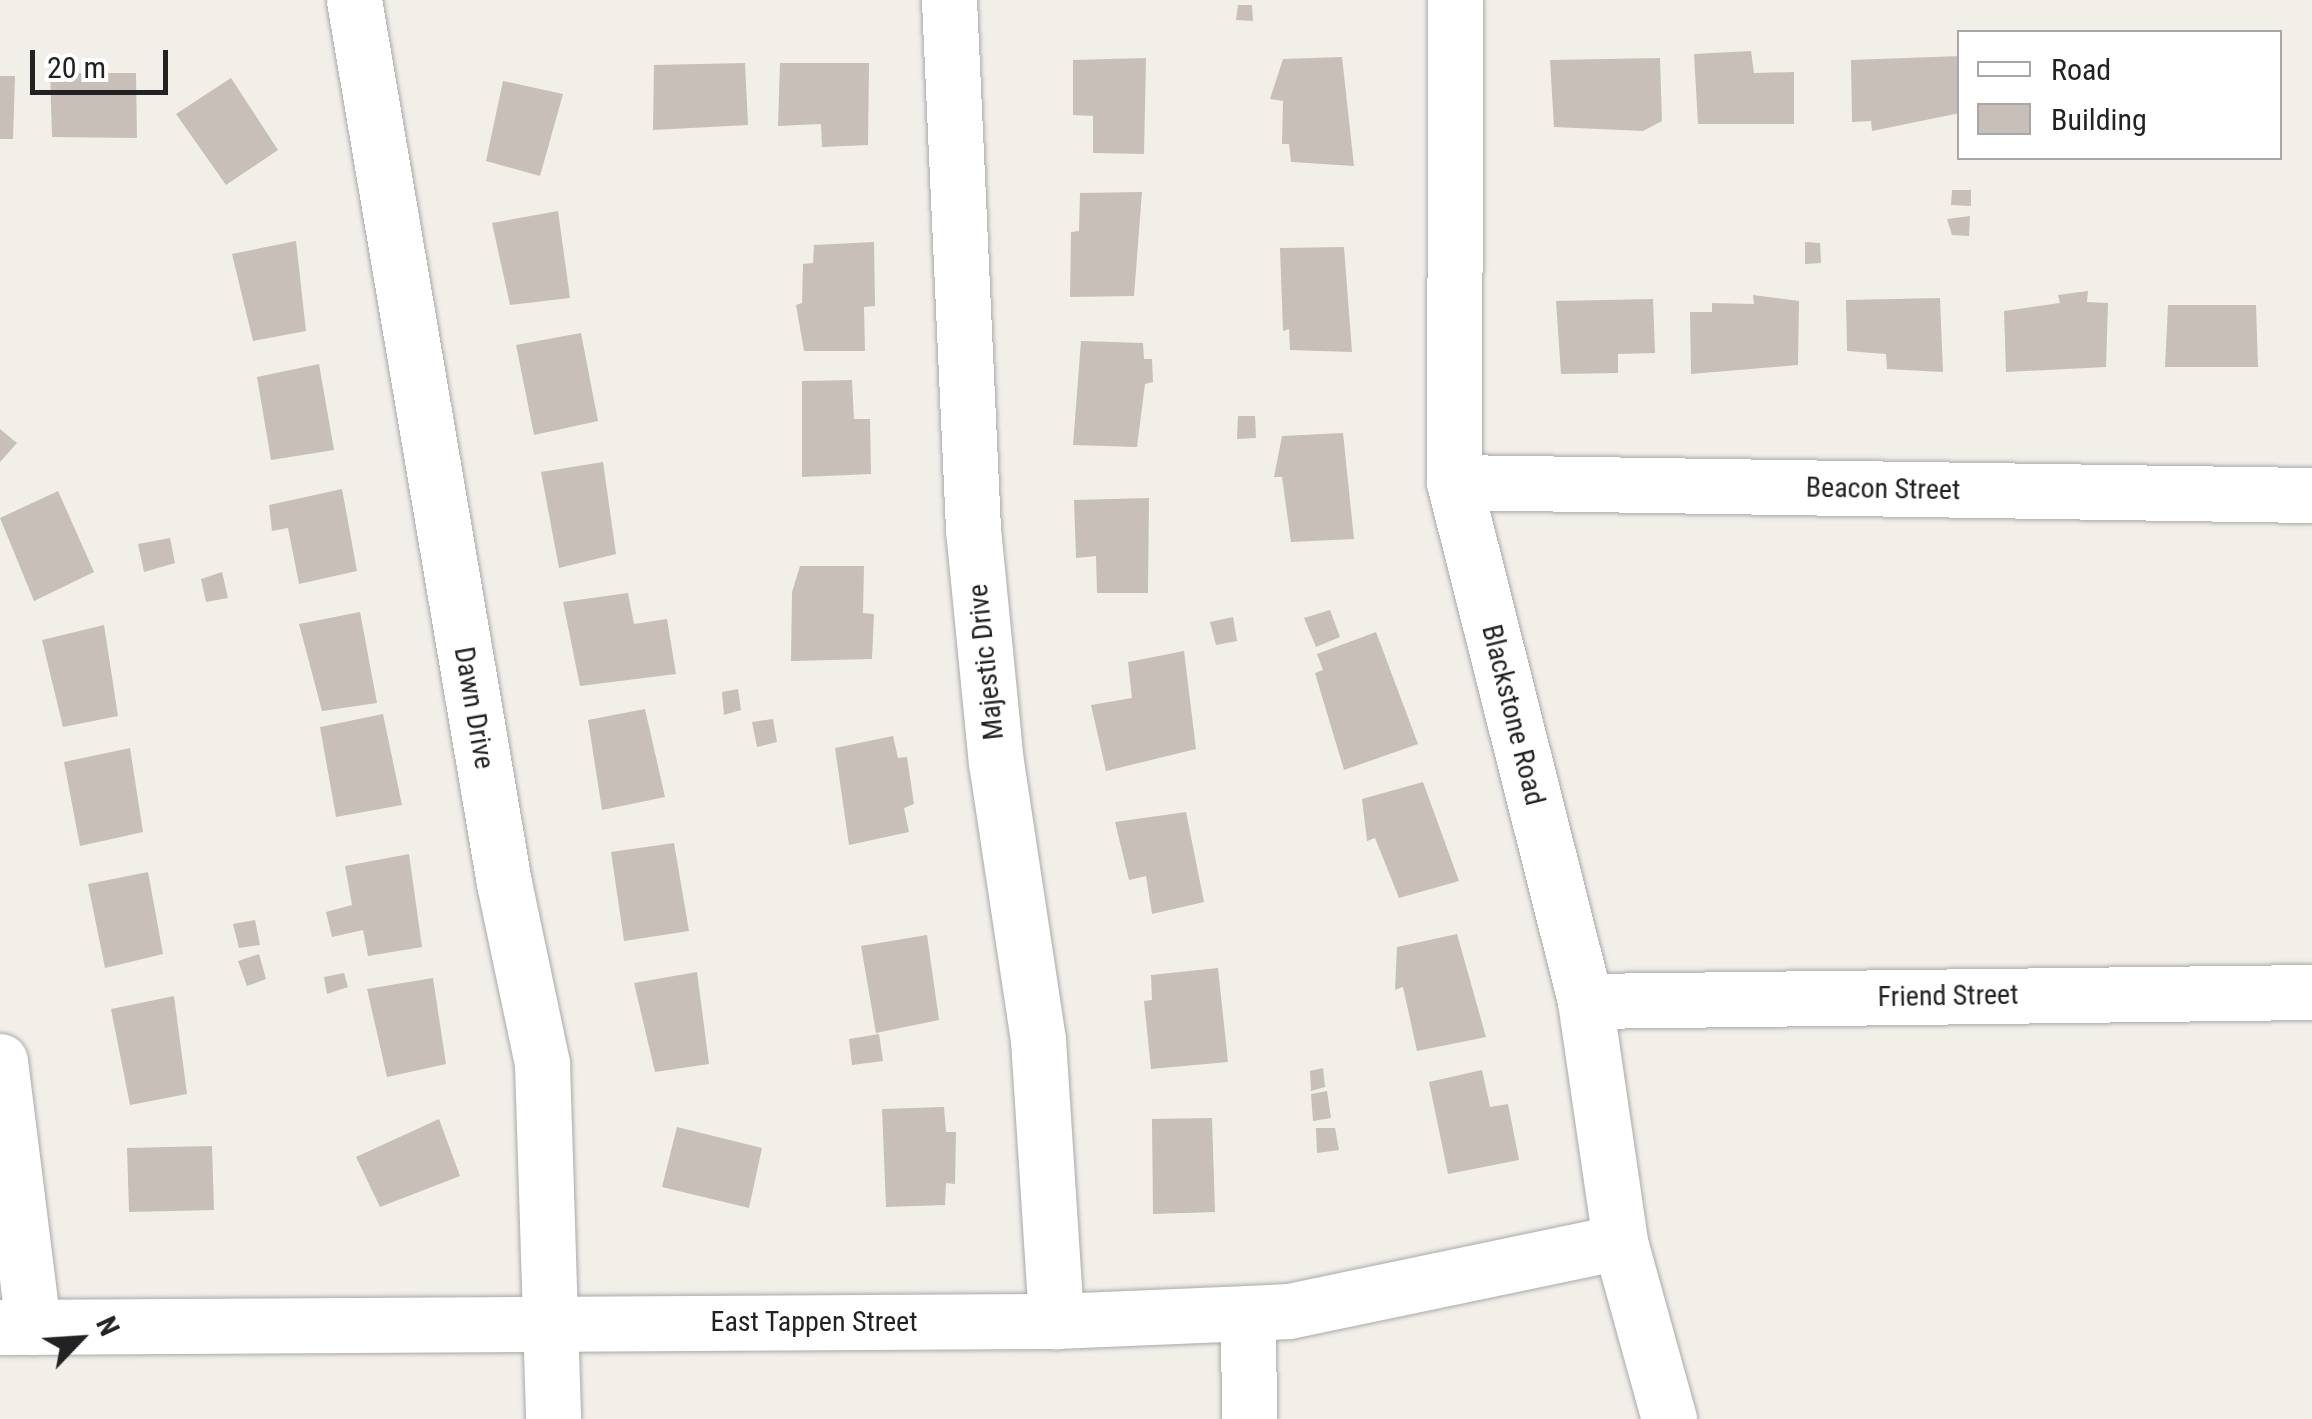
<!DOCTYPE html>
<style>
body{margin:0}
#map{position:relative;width:2312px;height:1419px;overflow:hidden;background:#f2efe9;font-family:"Roboto Condensed",sans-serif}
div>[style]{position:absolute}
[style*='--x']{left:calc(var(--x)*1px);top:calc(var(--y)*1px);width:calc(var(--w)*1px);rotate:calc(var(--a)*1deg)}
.building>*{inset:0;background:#c7bfb8}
.roads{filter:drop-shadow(0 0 2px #a9a9a9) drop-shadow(0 0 2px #a9a9a9)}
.minor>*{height:55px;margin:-27.5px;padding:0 27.5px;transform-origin:27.5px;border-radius:27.5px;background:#fff}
span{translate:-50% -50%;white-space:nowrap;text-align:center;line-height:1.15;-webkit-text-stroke:9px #fff;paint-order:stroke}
.street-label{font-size:28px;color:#222}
.legend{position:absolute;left:1957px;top:30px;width:325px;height:130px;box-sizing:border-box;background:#fff;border:2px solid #a7a7a7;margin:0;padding:12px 18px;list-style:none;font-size:30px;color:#222}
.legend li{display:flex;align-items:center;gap:20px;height:50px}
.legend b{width:50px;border:2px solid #a7a7a7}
.north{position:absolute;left:30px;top:1289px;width:100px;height:100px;-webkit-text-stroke:8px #fff;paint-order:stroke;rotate:65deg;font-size:28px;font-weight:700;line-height:40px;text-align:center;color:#222}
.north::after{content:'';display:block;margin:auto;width:35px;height:45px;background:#222;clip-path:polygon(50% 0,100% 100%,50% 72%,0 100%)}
.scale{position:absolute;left:30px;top:50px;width:138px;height:45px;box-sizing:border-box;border:5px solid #222;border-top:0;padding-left:12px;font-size:30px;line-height:35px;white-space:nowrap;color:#222;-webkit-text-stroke:8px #fff;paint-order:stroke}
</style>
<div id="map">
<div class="building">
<div style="clip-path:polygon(1238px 5px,1252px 5px,1253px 21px,1236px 20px)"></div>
<div style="clip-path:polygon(1751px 51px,1754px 73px,1794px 72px,1794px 124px,1698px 124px,1694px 54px)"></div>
<div style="clip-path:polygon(1960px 56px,1960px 113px,1872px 131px,1871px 121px,1852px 122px,1851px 60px)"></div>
<div style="clip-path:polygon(1342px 57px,1354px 166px,1291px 162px,1289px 144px,1282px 144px,1283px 101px,1270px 99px,1283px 59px)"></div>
<div style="clip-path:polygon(1146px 58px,1144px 154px,1093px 153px,1093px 116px,1073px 115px,1073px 60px)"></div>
<div style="clip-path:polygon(1660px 58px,1662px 121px,1643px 131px,1554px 127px,1550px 60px)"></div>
<div style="clip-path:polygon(745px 63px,748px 125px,653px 130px,654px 65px)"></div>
<div style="clip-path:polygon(780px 63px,869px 63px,868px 145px,822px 147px,821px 124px,778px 126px)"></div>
<div style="clip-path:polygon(50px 73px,136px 73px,137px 138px,52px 137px)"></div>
<div style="clip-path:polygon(0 76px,15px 76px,13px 139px,0 139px)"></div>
<div style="clip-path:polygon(231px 78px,278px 150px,226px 185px,176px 114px)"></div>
<div style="clip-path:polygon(503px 81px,563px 94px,540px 176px,486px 161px)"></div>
<div style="clip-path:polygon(1952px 190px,1971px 190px,1971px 206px,1951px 205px)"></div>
<div style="clip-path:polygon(1142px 192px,1134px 296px,1070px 297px,1071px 232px,1079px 231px,1080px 193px)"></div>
<div style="clip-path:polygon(558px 211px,570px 298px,510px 305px,492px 223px)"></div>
<div style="clip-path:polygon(1970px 216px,1969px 236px,1952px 235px,1947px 219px)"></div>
<div style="clip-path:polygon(296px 241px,306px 331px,253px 341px,232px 254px)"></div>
<div style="clip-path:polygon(874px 242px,875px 306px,864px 307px,865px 351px,804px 351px,796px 305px,802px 303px,803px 264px,813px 263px,814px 245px)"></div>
<div style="clip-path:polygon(1805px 242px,1820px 243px,1821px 263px,1805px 264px)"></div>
<div style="clip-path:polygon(1344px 247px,1352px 352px,1290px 350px,1289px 329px,1283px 331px,1280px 248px)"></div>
<div style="clip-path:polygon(2088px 291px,2087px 302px,2108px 303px,2106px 367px,2006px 372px,2004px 311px,2060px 303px,2058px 295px)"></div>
<div style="clip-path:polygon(1753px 295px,1799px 301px,1798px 365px,1691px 374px,1690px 312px,1712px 312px,1712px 303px,1754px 304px)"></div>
<div style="clip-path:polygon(1940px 298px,1943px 372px,1887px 369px,1886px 354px,1847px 351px,1846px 300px)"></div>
<div style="clip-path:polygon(1653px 299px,1655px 353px,1618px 354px,1618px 373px,1561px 374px,1556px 301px)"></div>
<div style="clip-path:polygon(2168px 305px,2256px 305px,2258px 367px,2165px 367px)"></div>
<div style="clip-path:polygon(581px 333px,598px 421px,534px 435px,516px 345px)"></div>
<div style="clip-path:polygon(1081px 341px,1143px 343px,1144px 359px,1152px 359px,1153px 382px,1145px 384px,1137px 447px,1073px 445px)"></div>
<div style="clip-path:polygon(319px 364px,334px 450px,271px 460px,257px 377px)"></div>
<div style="clip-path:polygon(852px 380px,854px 419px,870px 419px,871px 474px,802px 477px,802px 381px)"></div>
<div style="clip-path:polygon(1238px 416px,1255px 416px,1256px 438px,1237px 439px)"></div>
<div style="clip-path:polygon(0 429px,17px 443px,0 462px)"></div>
<div style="clip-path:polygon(1343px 433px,1354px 539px,1291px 542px,1282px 477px,1274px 477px,1282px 436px)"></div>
<div style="clip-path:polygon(603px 462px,616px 554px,559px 568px,541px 472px)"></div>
<div style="clip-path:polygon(342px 489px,357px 571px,299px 584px,288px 528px,272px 531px,269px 505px)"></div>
<div style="clip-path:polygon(58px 491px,94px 572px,34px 601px,0 518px)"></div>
<div style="clip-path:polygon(1149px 498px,1148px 593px,1097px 593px,1096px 556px,1076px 558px,1074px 500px)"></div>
<div style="clip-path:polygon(170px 538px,175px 563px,144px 572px,138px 544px)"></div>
<div style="clip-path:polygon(800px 566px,864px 566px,863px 613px,874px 614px,872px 659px,791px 661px,792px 592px)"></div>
<div style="clip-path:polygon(222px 572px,228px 598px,206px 602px,201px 579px)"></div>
<div style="clip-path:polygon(628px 593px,634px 624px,667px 619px,676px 674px,580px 686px,563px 602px)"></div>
<div style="clip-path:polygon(1330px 610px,1340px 637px,1316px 647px,1304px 618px)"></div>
<div style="clip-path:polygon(360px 612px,377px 703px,322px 711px,299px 624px)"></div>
<div style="clip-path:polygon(1233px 617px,1237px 641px,1216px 645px,1210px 622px)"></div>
<div style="clip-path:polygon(104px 625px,118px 716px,63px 727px,42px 640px)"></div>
<div style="clip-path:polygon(1376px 632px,1418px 744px,1344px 770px,1315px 673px,1323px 670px,1317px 654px)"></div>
<div style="clip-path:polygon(1184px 651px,1196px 749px,1106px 771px,1091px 705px,1132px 698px,1128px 662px)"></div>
<div style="clip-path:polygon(738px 689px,741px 710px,724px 715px,722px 692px)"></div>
<div style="clip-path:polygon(645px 709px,665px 797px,602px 810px,588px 720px)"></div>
<div style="clip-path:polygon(383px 714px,402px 805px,336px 817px,320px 727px)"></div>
<div style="clip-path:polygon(773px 719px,777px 742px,757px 747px,752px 722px)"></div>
<div style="clip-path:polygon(893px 736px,898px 758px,907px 757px,914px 804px,904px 808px,909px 832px,849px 845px,835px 748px)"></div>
<div style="clip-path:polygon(130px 748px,143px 832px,80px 846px,64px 762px)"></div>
<div style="clip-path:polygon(1423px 782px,1459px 881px,1399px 898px,1375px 838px,1367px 841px,1362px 799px)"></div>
<div style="clip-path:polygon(1186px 812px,1204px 902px,1152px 914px,1146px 876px,1129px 880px,1115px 822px)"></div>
<div style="clip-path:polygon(674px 843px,689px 931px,624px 941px,611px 852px)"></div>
<div style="clip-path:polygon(409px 854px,422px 947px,368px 956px,363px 930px,332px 937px,326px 912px,352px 905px,345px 866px)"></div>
<div style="clip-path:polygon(148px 872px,163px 954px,105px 968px,88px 884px)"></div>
<div style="clip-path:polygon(255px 920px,260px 945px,239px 948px,233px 924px)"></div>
<div style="clip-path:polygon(1457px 934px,1486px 1037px,1417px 1051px,1403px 987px,1395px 990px,1397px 947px)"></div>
<div style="clip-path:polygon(927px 935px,939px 1020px,876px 1033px,861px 946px)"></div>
<div style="clip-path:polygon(259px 954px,266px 979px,247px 986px,238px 961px)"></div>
<div style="clip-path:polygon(1218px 968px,1228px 1062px,1151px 1069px,1144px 1001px,1152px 1000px,1151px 975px)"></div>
<div style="clip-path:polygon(697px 972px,709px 1064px,655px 1072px,634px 983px)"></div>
<div style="clip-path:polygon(344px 973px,348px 987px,327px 994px,324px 977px)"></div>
<div style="clip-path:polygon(433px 978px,446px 1064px,387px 1077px,367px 989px)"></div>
<div style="clip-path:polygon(174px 996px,187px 1094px,130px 1105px,111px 1009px)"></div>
<div style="clip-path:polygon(879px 1034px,883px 1061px,852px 1065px,849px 1039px)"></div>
<div style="clip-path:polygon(1323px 1068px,1325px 1087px,1311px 1091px,1310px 1071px)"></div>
<div style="clip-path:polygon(1482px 1070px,1490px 1107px,1508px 1104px,1519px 1160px,1448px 1174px,1429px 1082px)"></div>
<div style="clip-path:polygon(1327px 1091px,1331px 1118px,1313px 1121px,1311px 1094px)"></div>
<div style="clip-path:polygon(944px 1107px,946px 1132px,956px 1132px,955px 1184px,946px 1183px,945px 1205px,886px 1207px,882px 1109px)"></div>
<div style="clip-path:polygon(1212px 1118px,1215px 1212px,1153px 1214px,1152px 1119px)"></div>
<div style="clip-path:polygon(439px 1119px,460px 1176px,380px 1207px,356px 1157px)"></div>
<div style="clip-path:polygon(677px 1127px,762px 1148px,749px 1208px,662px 1187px)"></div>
<div style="clip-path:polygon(1316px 1128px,1335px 1128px,1339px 1150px,1317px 1153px)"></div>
<div style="clip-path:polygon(212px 1146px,214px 1210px,129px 1212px,127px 1148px)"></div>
</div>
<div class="roads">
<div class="minor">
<div style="--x:354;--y:0;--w:896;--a:80.36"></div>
<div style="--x:504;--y:883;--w:185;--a:78.1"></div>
<div style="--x:542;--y:1064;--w:355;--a:88.2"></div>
<div style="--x:949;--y:0;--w:530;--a:87.4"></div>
<div style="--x:973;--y:529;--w:234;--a:84.4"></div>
<div style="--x:996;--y:762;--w:281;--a:81.4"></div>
<div style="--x:1038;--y:1040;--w:282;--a:86.3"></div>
<div style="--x:1455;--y:0;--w:482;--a:90.1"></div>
<div style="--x:1454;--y:482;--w:535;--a:75.83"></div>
<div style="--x:1585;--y:1001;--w:244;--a:81.7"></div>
<div style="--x:1620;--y:1242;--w:184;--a:74.5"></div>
<div style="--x:1454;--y:482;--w:858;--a:0.87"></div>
<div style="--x:1585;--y:1001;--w:727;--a:-0.71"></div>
<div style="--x:0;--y:1061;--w:268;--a:82.9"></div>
<div style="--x:1248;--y:1313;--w:106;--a:89.5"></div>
<div style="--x:0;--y:1327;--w:1056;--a:-0.33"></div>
<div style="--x:1056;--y:1321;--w:192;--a:-2.4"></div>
<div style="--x:1248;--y:1313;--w:41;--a:-2.8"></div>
<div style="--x:1289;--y:1311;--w:338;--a:-11.8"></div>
</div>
</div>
<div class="street-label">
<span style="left:1883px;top:489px;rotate:1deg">Beacon Street</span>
<span style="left:986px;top:662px;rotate:-96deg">Majestic Drive</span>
<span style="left:474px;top:708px;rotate:80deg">Dawn Drive</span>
<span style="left:1513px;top:715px;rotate:76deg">Blackstone Road</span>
<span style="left:1948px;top:996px;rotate:-1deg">Friend Street</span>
<span style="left:814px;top:1322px">East Tappen Street</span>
</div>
<ul class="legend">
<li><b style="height:12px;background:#fff"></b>Road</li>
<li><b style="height:28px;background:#c7bfb8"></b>Building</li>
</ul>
<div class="north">N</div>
<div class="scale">20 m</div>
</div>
